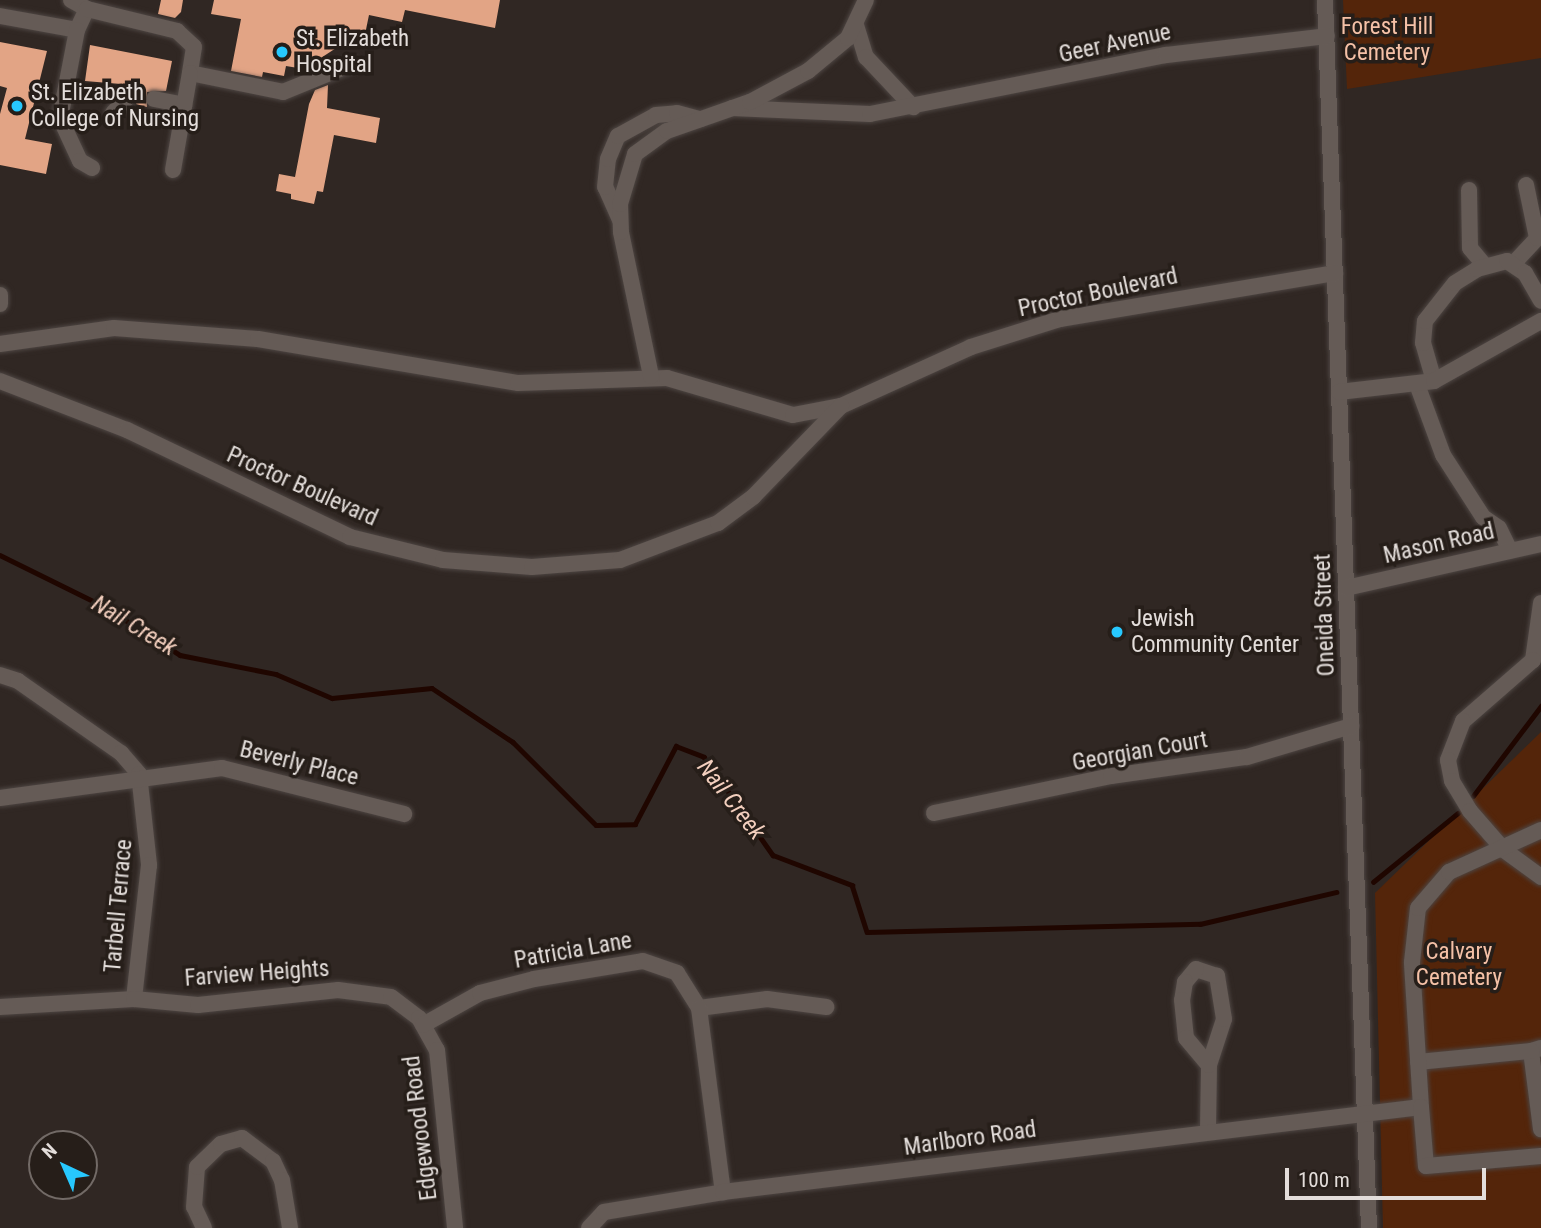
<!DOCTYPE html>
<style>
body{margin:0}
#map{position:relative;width:1541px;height:1228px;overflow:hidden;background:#302723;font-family:"Roboto Condensed",sans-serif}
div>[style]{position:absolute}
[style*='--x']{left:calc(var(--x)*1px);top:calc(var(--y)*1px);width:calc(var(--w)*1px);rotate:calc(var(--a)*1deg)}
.green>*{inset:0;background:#54250a}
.stream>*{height:4.5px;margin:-2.25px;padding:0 2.25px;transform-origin:2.25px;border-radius:2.25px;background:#1f0600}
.building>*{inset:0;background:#e2a485}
.roads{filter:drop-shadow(0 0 2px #4d4542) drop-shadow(0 0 2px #4d4542)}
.minor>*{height:16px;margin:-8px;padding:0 8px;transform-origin:8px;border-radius:8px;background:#655b56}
.dots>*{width:19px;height:19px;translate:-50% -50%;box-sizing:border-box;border:4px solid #261e19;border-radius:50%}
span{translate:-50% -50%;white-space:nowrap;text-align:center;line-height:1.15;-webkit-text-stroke:7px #261e19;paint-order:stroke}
.park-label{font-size:23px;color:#f5c1a7}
.poi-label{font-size:23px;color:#e3ddda}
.left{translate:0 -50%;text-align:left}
.street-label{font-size:23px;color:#e3ddda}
.water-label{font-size:24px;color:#f3cfbe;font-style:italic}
.north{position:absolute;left:28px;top:1130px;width:70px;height:70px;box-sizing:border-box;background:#261e19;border:2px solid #726a66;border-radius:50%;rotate:316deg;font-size:19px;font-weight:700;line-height:28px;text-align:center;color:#e3ddda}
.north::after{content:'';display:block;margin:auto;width:24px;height:32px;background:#27c8fe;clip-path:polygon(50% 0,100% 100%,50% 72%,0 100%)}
.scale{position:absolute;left:1285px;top:1168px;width:201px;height:32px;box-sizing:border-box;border:4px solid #e3ddda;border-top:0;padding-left:9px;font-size:21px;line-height:24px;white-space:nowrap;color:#e3ddda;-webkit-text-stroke:5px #261e19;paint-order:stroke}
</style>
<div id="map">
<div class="green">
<div style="clip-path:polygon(1343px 0,1541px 0,1541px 58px,1347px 89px)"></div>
<div style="clip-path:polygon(1541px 732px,1541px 1228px,1383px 1228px,1375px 893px)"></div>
</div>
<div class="stream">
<div style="--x:0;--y:555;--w:117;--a:26.3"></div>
<div style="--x:105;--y:607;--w:89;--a:32.6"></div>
<div style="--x:180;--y:655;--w:98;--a:11.2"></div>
<div style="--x:276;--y:674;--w:61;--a:23.2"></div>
<div style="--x:332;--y:698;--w:100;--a:-5.7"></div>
<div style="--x:432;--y:688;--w:97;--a:33.7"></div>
<div style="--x:513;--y:742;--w:117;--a:45"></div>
<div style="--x:596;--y:825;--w:39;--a:-1"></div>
<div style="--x:635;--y:824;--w:88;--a:-62.3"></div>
<div style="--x:676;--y:746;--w:30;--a:21"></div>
<div style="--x:704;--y:757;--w:120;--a:54.9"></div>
<div style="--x:773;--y:855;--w:85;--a:20.8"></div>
<div style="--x:852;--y:885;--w:49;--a:72.3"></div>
<div style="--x:867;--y:932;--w:333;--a:-1.4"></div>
<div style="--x:1200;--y:924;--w:140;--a:-13.2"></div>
<div style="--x:1473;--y:796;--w:113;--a:-52.9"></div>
<div style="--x:1373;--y:882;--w:109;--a:-39.1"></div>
</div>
<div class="building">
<div style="clip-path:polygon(161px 0,183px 0,181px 12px,175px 18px,158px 14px)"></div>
<div style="clip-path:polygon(214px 0,500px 0,495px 28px,405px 10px,402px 22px,369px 15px,364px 39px,353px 37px,304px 69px,286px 66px,284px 76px,263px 72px,262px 77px,231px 71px,241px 19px,211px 14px)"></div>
<div style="clip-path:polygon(0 42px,47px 51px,25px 139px,52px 144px,46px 174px,0 165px,0 114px,7px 88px,0 86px)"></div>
<div style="clip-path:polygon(90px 45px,172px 61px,166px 91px,147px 92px,147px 107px,136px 104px,140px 93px,133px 85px,85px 81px)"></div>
<div style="clip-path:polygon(328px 85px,327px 108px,380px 118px,376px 143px,334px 135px,323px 192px,317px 191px,314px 204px,291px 199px,291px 194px,276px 191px,279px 174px,295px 177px,309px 104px,315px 90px)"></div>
</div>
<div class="roads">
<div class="minor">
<div style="--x:71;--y:0;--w:18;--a:29"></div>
<div style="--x:1325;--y:0;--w:1229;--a:87.95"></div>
<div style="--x:0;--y:16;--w:78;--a:10.3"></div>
<div style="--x:77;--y:30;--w:23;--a:-65"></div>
<div style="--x:87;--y:9;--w:93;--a:13.7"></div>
<div style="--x:177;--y:31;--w:23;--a:43"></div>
<div style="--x:194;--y:47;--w:26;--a:99"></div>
<div style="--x:190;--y:73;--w:95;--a:11.5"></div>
<div style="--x:283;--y:92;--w:74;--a:-22.1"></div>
<div style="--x:856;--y:25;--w:34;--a:73"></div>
<div style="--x:866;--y:57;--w:69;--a:46.8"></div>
<div style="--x:77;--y:30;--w:90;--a:100.9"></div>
<div style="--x:60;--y:118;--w:47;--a:65.1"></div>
<div style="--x:80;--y:161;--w:14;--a:30"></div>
<div style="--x:154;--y:99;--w:31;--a:11"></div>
<div style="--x:732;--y:108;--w:138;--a:2.5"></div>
<div style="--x:870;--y:114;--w:302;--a:-11.3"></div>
<div style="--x:1166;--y:55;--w:162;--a:-6.7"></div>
<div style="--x:113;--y:113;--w:25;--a:-47"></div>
<div style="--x:173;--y:170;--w:98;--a:-80.1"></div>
<div style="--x:1469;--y:190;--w:58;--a:89"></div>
<div style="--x:1470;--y:248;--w:23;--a:50"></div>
<div style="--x:620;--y:220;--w:36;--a:-114"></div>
<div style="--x:605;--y:187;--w:28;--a:-84"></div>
<div style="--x:608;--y:159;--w:25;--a:-67"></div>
<div style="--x:618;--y:136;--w:43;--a:-28.9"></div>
<div style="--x:656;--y:115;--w:21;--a:-5"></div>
<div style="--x:677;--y:113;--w:24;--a:15"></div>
<div style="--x:1514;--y:263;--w:34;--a:-47"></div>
<div style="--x:1537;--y:238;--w:54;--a:-101.7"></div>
<div style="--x:0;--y:295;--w:9;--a:90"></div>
<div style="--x:0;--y:344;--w:115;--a:-8"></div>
<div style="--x:114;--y:328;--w:144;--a:4.4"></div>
<div style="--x:258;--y:339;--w:264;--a:9.6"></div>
<div style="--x:518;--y:383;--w:149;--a:-1.9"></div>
<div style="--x:667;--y:378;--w:131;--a:16.4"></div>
<div style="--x:793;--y:415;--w:49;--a:-10.6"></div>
<div style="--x:841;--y:406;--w:143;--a:-24.4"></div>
<div style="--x:971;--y:347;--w:93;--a:-17.5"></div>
<div style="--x:1060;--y:319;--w:279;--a:-9.5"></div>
<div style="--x:651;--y:376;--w:147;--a:-101.8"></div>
<div style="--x:621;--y:232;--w:28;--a:-92"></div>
<div style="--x:620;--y:204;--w:52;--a:-73.3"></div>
<div style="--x:635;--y:154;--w:39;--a:-36"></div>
<div style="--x:667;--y:131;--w:88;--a:-19.3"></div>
<div style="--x:750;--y:102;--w:66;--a:-28.1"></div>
<div style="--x:808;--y:71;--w:52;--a:-39.5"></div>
<div style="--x:848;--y:38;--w:42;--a:-64.7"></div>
<div style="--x:0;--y:381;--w:136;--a:21.1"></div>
<div style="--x:127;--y:430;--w:247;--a:25.6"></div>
<div style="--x:350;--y:537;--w:96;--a:13.9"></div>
<div style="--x:443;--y:560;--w:89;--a:4.5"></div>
<div style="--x:532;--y:567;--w:88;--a:-4.5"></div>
<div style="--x:620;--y:560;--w:105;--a:-20.7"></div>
<div style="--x:718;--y:523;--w:44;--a:-36.6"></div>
<div style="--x:753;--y:497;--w:127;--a:-46"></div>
<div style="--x:1434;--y:381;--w:40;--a:-106"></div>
<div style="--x:1423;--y:343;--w:22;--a:-85"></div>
<div style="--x:1425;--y:321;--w:48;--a:-51.7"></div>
<div style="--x:1455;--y:283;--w:26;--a:-32"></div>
<div style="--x:1477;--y:269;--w:31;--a:-15"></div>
<div style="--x:1507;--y:261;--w:22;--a:34"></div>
<div style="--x:1525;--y:273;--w:32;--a:60"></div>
<div style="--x:1418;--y:387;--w:72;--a:69.8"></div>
<div style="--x:1443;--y:455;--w:74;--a:57.2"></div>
<div style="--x:1483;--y:517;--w:19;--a:35"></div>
<div style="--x:1499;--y:528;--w:25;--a:64"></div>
<div style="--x:1339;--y:392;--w:96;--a:-6.6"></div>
<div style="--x:1434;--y:381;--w:123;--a:-29.3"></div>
<div style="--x:1346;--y:588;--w:200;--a:-12.7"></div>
<div style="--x:1541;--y:603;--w:58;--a:98"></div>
<div style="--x:1533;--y:660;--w:93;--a:138.9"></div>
<div style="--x:1463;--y:721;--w:42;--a:111"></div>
<div style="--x:1448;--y:760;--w:21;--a:79"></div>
<div style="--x:1452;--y:781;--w:35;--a:59"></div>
<div style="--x:1470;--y:811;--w:52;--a:48.9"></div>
<div style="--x:1504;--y:850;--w:46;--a:36.1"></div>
<div style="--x:0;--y:675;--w:19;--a:18"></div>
<div style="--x:18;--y:681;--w:126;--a:35"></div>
<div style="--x:121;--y:753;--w:28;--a:49"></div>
<div style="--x:139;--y:774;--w:92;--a:83.7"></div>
<div style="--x:149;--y:865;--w:135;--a:96.4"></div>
<div style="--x:0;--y:798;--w:224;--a:-7.7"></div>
<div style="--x:222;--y:768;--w:188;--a:14.2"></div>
<div style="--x:934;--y:813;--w:181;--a:-11.8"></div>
<div style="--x:1111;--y:776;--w:137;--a:-8"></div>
<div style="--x:1247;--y:757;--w:109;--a:-16.6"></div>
<div style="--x:0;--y:1007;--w:134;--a:-3.4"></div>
<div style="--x:134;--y:999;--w:64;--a:5.4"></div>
<div style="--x:198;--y:1005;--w:141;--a:-6.1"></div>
<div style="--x:338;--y:990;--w:53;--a:7.5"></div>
<div style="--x:391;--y:997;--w:35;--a:37"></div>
<div style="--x:419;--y:1018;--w:37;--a:61"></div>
<div style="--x:437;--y:1050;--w:179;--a:84.2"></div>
<div style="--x:699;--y:1008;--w:69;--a:-7.5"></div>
<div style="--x:767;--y:999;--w:60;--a:7.7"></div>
<div style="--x:423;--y:1025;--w:65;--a:-29.3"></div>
<div style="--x:480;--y:993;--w:56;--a:-14.5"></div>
<div style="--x:534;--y:979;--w:110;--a:-9.4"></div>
<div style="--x:643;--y:961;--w:36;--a:19"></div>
<div style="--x:677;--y:973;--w:41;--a:57.8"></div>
<div style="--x:699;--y:1008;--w:186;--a:82.6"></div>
<div style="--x:1541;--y:1048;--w:10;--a:163"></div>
<div style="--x:1531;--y:1051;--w:79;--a:82.7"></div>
<div style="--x:1418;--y:1062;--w:114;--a:-5.6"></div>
<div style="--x:1421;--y:1107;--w:145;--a:-93.6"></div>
<div style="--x:1412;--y:962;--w:54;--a:-83.7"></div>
<div style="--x:1418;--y:908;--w:48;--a:-49.3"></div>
<div style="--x:1449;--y:872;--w:101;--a:-24.5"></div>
<div style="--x:1208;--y:1129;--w:64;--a:-89.1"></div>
<div style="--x:1209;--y:1065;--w:48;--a:-71.9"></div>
<div style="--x:1224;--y:1019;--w:44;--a:-99.2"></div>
<div style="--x:1217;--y:976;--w:22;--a:-162"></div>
<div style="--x:1196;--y:969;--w:17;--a:130"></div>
<div style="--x:1185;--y:982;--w:18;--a:99"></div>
<div style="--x:1182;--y:1000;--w:38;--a:84"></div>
<div style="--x:1186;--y:1038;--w:35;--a:50"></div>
<div style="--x:204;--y:1228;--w:23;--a:-115"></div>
<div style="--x:194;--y:1207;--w:40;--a:-85.7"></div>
<div style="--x:197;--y:1167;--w:33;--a:-44"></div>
<div style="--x:221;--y:1144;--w:22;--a:-16"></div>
<div style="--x:242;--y:1138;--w:39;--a:37"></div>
<div style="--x:273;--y:1161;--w:21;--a:65"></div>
<div style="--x:282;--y:1180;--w:49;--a:80.5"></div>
<div style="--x:589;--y:1228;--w:22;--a:-47"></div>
<div style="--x:604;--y:1212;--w:121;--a:-9.5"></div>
<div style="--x:723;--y:1192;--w:703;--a:-6.94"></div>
<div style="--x:1421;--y:1107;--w:59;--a:85.2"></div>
<div style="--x:1426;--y:1166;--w:115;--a:-5"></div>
</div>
</div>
<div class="dots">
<div style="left:282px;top:52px;background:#27c8fe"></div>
<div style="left:17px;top:106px;background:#27c8fe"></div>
<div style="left:1117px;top:632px;background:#27c8fe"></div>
</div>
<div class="park-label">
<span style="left:1387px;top:40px">Forest Hill<br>Cemetery</span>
<span style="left:1459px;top:965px">Calvary<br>Cemetery</span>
</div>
<div class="poi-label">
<span class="left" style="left:296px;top:52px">St. Elizabeth<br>Hospital</span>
<span class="left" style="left:31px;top:106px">St. Elizabeth<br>College of Nursing</span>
<span class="left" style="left:1131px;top:632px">Jewish<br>Community Center</span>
</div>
<div class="street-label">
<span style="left:1115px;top:44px;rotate:-12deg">Geer Avenue</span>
<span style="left:1098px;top:293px;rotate:-12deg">Proctor Boulevard</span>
<span style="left:302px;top:487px;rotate:24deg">Proctor Boulevard</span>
<span style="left:1439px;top:544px;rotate:-13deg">Mason Road</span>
<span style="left:1325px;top:615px;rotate:-92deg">Oneida Street</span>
<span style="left:1140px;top:752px;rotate:-10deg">Georgian Court</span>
<span style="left:299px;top:764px;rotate:14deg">Beverly Place</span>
<span style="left:119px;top:906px;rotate:-85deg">Tarbell Terrace</span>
<span style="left:573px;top:951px;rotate:-10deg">Patricia Lane</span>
<span style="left:257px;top:974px;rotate:-4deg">Farview Heights</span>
<span style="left:421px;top:1128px;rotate:-97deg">Edgewood Road</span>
<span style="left:970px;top:1139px;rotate:-8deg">Marlboro Road</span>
</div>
<div class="water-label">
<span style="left:134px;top:626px;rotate:31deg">Nail Creek</span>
<span style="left:731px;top:800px;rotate:52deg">Nail Creek</span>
</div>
<div class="north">N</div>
<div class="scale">100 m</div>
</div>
